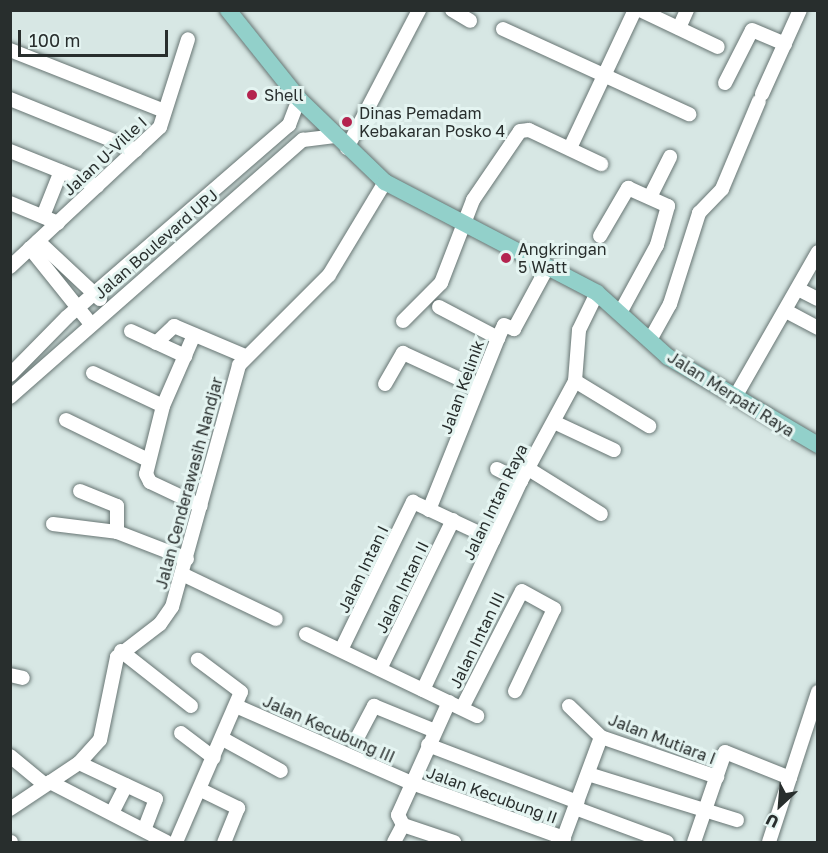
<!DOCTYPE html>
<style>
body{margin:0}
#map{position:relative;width:828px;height:853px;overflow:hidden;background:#d7e7e4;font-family:"Golos Text",sans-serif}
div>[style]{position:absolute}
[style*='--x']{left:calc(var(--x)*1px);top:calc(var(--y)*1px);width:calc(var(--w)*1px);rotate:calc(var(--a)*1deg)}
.roads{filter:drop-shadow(0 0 2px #677573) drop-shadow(0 0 2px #677573)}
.minor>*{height:14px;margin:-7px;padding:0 7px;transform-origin:7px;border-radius:7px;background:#fff}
.major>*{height:16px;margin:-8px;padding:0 8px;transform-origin:8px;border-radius:8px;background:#92d0ca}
.dots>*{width:16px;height:16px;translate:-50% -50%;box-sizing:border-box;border:3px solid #e4f4f1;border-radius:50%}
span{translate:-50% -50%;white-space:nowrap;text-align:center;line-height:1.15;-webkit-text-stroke:6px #e4f4f1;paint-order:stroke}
.poi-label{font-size:16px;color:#282e2d}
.left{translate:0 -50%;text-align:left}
.street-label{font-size:16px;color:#282e2d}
.frame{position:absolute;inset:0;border:12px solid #282e2d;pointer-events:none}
.north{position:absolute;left:750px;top:775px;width:60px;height:60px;-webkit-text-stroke:4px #e4f4f1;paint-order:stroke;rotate:206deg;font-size:16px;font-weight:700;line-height:24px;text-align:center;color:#282e2d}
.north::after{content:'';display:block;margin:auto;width:21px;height:27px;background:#282e2d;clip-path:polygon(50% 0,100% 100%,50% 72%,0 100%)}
.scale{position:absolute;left:18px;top:30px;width:150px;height:27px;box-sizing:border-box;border:3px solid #282e2d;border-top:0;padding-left:8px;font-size:18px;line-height:21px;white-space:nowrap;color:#282e2d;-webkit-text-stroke:4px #e4f4f1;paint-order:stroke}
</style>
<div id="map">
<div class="roads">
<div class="minor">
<div style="--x:452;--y:10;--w:21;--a:31"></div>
<div style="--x:640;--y:10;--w:86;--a:25.4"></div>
<div style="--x:679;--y:28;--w:20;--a:-66"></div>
<div style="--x:503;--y:29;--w:205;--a:24.6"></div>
<div style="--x:10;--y:50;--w:166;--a:21.6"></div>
<div style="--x:725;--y:83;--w:59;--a:-63"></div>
<div style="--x:752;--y:30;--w:36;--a:23"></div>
<div style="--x:762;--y:94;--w:92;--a:-65.7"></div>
<div style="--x:10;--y:99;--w:136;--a:22"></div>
<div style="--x:347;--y:148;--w:156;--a:-62.4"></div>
<div style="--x:570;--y:148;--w:153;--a:-64.8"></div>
<div style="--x:10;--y:151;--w:94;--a:21.9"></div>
<div style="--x:650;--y:197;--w:45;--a:-63.4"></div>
<div style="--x:10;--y:203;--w:52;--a:22.6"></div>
<div style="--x:43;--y:216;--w:48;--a:-68.2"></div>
<div style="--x:600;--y:236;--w:56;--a:-59.7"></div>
<div style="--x:628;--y:188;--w:44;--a:24.2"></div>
<div style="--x:668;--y:206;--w:41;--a:105.8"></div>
<div style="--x:657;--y:245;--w:75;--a:118.6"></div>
<div style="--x:38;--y:241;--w:85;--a:43.1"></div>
<div style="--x:30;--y:248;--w:96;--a:51.3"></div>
<div style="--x:10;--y:267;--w:205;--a:-43"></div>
<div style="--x:160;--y:127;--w:92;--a:-72.3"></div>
<div style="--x:798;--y:289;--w:22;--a:27"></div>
<div style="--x:439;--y:307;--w:67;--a:27.7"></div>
<div style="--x:786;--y:311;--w:36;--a:28"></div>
<div style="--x:403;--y:321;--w:54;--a:-45"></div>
<div style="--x:441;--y:283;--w:89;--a:-68.9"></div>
<div style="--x:473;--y:200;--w:83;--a:-55.7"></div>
<div style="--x:520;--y:131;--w:9;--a:-6"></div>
<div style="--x:529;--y:130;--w:80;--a:25.3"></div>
<div style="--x:131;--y:331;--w:60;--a:24.8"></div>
<div style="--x:194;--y:335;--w:77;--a:113.6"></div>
<div style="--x:163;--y:406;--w:70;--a:104"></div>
<div style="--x:146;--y:474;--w:9;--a:63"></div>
<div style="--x:150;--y:482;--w:56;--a:25.2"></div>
<div style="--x:650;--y:340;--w:41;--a:-60.9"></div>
<div style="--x:670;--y:304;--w:96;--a:-72.3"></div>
<div style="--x:699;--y:213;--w:33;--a:-46"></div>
<div style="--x:722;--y:189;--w:95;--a:-67.2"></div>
<div style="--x:156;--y:343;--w:25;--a:-43"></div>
<div style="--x:174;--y:326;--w:77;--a:22.9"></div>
<div style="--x:93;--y:373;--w:77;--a:25.2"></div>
<div style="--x:10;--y:375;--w:81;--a:-45.5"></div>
<div style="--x:67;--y:317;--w:294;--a:-40.9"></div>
<div style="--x:289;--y:125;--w:28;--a:-69"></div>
<div style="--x:575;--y:381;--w:87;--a:31.3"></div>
<div style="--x:385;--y:384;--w:36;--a:-60"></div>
<div style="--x:403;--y:353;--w:81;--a:24.7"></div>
<div style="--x:10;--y:397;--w:390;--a:-41.3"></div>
<div style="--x:303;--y:140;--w:32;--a:-7"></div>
<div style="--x:735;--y:397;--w:167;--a:-60.2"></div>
<div style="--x:66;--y:420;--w:91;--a:26"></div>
<div style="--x:556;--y:423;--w:64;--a:25"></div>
<div style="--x:527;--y:468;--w:87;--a:31.9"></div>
<div style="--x:497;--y:469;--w:27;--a:27"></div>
<div style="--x:80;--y:491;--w:40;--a:22"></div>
<div style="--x:117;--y:506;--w:26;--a:90"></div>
<div style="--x:429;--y:510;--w:185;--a:-68.1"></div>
<div style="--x:498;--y:338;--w:14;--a:-65"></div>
<div style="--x:504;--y:325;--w:11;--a:22"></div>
<div style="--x:514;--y:329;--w:69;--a:-61.6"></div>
<div style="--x:53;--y:524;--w:64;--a:7.1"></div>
<div style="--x:117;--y:532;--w:75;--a:21.1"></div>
<div style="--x:182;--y:574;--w:104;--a:25.6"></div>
<div style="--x:306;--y:634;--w:190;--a:25.6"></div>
<div style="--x:341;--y:650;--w:165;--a:-64.1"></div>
<div style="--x:413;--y:502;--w:89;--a:25.1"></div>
<div style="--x:121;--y:651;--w:89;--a:38.2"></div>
<div style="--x:380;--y:669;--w:166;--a:-63.9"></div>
<div style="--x:10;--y:675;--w:13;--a:13"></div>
<div style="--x:423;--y:690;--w:231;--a:-64.9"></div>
<div style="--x:521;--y:481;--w:114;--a:-61.6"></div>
<div style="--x:575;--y:381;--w:51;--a:-85.5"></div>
<div style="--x:579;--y:330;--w:41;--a:-64.1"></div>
<div style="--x:449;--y:702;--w:124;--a:114.3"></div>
<div style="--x:398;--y:815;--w:11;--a:63"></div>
<div style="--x:403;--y:825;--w:54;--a:18.4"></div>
<div style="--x:236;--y:706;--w:189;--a:23.7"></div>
<div style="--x:409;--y:782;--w:165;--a:19.9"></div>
<div style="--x:569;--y:706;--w:45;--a:44.1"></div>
<div style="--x:601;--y:737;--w:123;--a:19"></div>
<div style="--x:462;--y:708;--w:131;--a:-62.9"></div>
<div style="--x:522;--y:591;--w:37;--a:29"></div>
<div style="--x:554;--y:609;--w:91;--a:115.4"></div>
<div style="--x:181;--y:733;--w:41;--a:37.1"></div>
<div style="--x:223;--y:739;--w:66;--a:28.9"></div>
<div style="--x:355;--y:742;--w:41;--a:-62.2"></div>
<div style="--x:374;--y:706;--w:66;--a:22.3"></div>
<div style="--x:428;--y:745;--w:160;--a:20.9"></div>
<div style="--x:10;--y:756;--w:44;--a:39.5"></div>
<div style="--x:79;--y:763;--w:85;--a:25.1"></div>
<div style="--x:156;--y:799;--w:30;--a:111"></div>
<div style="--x:588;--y:774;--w:156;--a:17.2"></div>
<div style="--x:50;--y:782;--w:131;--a:27.3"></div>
<div style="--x:205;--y:792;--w:37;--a:26"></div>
<div style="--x:238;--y:808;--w:37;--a:112"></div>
<div style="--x:575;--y:808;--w:98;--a:20.3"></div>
<div style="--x:10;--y:809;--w:83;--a:-33.7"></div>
<div style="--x:79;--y:763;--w:31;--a:-48"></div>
<div style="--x:100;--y:740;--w:85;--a:-78.4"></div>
<div style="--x:117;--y:657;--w:54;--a:-37.5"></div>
<div style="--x:160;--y:624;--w:21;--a:-55"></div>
<div style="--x:172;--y:607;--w:251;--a:-74.5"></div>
<div style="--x:239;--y:365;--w:127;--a:-45"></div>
<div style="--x:329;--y:275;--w:109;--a:-58.9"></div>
<div style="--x:113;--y:811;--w:29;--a:-63"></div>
<div style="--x:10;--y:842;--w:1;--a:0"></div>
<div style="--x:176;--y:842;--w:163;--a:-66.6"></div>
<div style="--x:241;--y:692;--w:54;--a:-143.3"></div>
<div style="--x:394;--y:842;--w:19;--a:-62"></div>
<div style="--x:562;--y:842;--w:112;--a:-69.6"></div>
<div style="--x:694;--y:842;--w:95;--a:-71"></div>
<div style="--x:725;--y:752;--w:70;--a:21.8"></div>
<div style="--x:769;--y:842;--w:158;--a:-71.9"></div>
</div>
<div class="major">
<div style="--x:228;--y:10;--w:114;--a:51.4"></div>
<div style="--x:299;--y:99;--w:120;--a:44"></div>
<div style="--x:385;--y:182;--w:239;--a:27.6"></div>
<div style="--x:597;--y:293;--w:96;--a:42"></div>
<div style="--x:668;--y:357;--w:174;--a:30.4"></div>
</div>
</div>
<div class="dots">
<div style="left:252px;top:95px;background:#b4244f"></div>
<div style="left:347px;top:122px;background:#b4244f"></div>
<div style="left:506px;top:258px;background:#b4244f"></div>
</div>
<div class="poi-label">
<span class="left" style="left:264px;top:95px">Shell</span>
<span class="left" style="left:359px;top:122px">Dinas Pemadam<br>Kebakaran Posko 4</span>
<span class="left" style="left:518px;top:258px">Angkringan<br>5 Watt</span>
</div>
<div class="street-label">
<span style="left:105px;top:156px;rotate:-43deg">Jalan U-Ville I</span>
<span style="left:156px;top:244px;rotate:-41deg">Jalan Boulevard UPJ</span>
<span style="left:462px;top:387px;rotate:-70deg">Jalan Kelinik</span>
<span style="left:731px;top:394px;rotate:32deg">Jalan Merpati Raya</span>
<span style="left:189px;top:483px;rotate:-75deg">Jalan Cenderawasih Nandjar</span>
<span style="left:495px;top:502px;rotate:-64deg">Jalan Intan Raya</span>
<span style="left:363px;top:569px;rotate:-64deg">Jalan Intan I</span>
<span style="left:402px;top:587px;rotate:-64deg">Jalan Intan II</span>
<span style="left:477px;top:640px;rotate:-64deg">Jalan Intan III</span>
<span style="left:329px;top:729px;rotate:24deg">Jalan Kecubung III</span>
<span style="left:662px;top:739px;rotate:21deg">Jalan Mutiara I</span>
<span style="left:492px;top:795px;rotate:20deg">Jalan Kecubung II</span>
</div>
<div class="frame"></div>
<div class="north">U</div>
<div class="scale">100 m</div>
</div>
